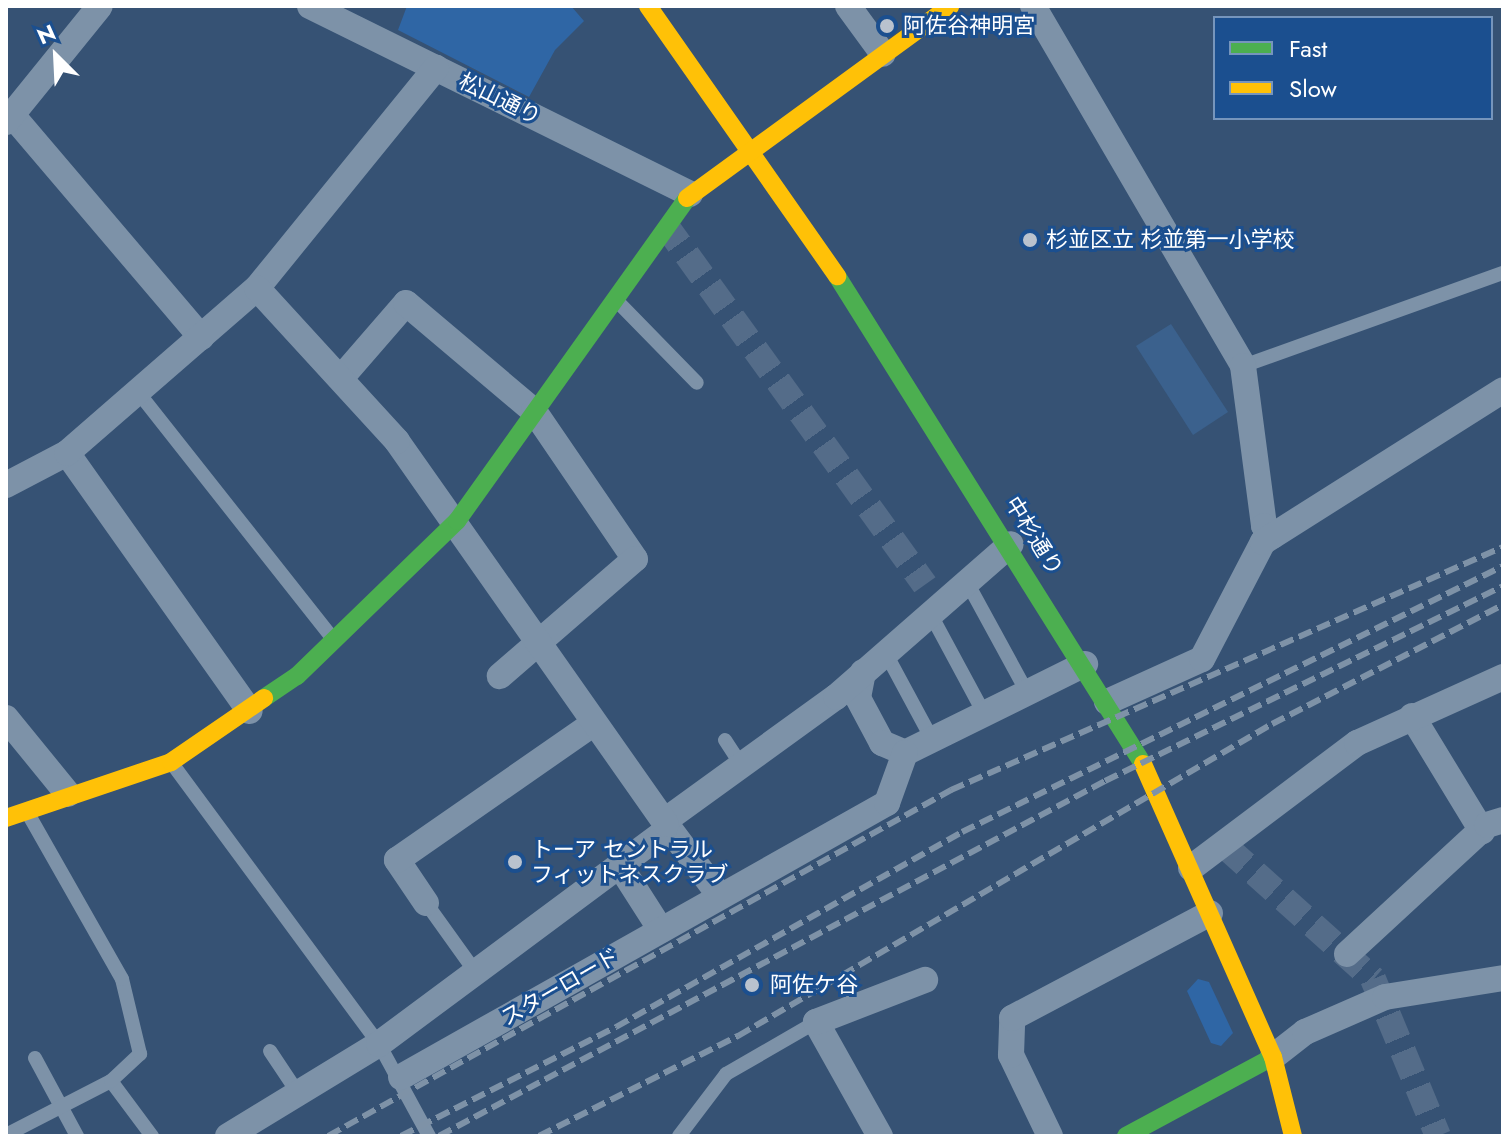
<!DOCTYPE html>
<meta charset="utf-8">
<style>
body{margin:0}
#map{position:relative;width:1509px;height:1142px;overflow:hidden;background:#365274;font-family:Jost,"Noto Sans JP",sans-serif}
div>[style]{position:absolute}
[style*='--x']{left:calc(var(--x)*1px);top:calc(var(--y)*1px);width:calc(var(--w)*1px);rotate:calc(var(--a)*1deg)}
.green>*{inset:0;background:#2f66a5}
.water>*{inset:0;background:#3b618d}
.street-tunnel>*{height:26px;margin-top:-13px;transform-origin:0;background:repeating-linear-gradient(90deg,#546c89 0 26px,transparent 0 39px)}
.lane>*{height:14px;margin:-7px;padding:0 7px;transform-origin:7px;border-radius:7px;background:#7d92a8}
.street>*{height:26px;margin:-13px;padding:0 13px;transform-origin:13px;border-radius:13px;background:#7d92a8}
.fast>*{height:18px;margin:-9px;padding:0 9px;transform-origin:9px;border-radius:9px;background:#4caf50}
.slow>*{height:18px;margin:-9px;padding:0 9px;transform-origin:9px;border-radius:9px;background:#ffc107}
.rail>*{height:6px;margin-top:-3px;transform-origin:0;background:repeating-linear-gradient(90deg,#7e92a7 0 14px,transparent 0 20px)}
.dots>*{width:22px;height:22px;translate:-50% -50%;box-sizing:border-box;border:4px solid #1b4f8f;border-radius:50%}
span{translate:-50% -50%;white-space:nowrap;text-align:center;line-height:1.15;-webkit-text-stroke:6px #1b4f8f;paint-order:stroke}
.poi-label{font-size:22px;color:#fff}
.left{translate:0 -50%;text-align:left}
.street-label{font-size:22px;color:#fff}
.frame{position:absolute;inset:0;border:8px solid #fff;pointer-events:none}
.legend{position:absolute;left:1213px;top:16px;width:280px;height:104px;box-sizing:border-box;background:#1b4f8f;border:2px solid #7695bc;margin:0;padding:10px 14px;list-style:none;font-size:24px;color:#fff}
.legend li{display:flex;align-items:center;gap:16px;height:40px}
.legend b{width:40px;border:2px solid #7695bc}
.north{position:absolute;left:16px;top:16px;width:80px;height:80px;-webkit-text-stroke:6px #1b4f8f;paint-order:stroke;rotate:336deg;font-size:22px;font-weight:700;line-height:32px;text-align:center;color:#fff}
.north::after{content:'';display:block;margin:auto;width:28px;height:36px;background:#fff;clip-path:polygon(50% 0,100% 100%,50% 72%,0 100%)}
</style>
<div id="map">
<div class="green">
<div style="clip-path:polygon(407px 6px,571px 6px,584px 21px,555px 50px,529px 97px,398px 30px)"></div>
<div style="clip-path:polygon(1198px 979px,1209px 982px,1233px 1033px,1221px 1046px,1211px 1043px,1187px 991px)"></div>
</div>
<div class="water">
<div style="clip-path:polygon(1171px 324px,1228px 412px,1193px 435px,1136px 346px)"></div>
</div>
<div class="street-tunnel">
<div style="--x:664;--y:223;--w:446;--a:54.2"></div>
<div style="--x:1226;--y:847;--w:198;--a:41.9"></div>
<div style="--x:1373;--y:979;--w:170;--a:67.5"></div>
</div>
<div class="lane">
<div style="--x:615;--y:299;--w:117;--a:45.7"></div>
<div style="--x:1243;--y:366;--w:276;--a:-19.7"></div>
<div style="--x:138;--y:392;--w:315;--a:51.7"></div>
<div style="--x:968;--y:584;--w:125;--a:61.4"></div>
<div style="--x:930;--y:613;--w:118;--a:61.7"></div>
<div style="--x:884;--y:650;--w:103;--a:61.7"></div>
<div style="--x:725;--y:740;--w:27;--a:57"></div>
<div style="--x:171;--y:762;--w:350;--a:53.6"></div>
<div style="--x:379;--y:1044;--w:105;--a:61.5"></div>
<div style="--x:426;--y:903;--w:82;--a:54.4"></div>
<div style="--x:270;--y:1051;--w:50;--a:56.3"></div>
<div style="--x:35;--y:1058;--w:89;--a:61.7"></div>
<div style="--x:111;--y:1081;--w:69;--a:53.3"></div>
<div style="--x:6;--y:1135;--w:118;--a:-27.2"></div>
<div style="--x:111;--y:1081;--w:40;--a:-43"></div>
<div style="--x:140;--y:1054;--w:77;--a:-103.5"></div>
<div style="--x:122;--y:979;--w:192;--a:-119.6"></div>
<div style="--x:679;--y:1136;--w:78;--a:-52.8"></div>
<div style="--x:726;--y:1074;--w:104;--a:-30"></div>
</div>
<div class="street">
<div style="--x:310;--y:6;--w:424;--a:26.3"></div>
<div style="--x:848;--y:6;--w:59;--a:53.9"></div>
<div style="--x:1033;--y:6;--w:417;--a:59.7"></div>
<div style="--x:1243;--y:366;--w:161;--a:82.5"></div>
<div style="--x:1264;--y:526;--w:13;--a:51"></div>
<div style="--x:12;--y:115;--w:292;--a:49.6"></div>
<div style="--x:6;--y:122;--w:149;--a:-51"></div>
<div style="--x:341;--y:378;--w:99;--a:-49.1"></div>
<div style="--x:406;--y:303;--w:167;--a:40.2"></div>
<div style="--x:534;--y:411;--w:179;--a:55.7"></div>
<div style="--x:635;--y:559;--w:179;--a:139.1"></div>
<div style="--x:67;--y:453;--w:316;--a:54.7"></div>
<div style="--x:6;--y:485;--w:69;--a:-27.7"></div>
<div style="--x:67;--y:453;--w:252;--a:-41"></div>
<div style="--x:257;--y:288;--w:284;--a:-50.9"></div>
<div style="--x:863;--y:672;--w:26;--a:101"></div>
<div style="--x:858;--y:698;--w:51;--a:61.9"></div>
<div style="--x:882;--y:743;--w:25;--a:23"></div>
<div style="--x:905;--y:753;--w:201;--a:-26.3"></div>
<div style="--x:1107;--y:702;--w:104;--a:-24.4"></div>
<div style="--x:1202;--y:659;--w:132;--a:-62.5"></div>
<div style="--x:1263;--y:542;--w:284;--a:-32.3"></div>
<div style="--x:1412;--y:716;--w:135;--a:58.7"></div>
<div style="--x:6;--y:718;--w:98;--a:50.8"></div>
<div style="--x:620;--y:866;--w:76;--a:57.4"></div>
<div style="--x:1191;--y:868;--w:208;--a:-37"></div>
<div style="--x:1357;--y:743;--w:160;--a:-24.3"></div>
<div style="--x:720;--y:896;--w:90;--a:-126.9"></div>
<div style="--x:666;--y:824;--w:8;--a:-60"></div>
<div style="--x:670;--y:817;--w:205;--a:-35.9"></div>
<div style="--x:836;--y:697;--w:232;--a:-41.2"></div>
<div style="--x:426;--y:903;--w:52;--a:-124"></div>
<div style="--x:397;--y:860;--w:236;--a:-34.8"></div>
<div style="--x:1347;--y:954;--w:190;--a:-42.7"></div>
<div style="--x:1487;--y:825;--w:17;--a:-17"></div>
<div style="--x:1273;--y:1057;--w:41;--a:-38"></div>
<div style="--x:1305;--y:1032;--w:87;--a:-23.6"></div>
<div style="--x:1385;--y:997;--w:120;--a:-9.1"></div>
<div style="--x:401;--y:1077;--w:558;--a:-29.41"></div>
<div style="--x:887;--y:803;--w:53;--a:-70.2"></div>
<div style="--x:228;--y:1136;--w:177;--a:-31.4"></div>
<div style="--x:379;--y:1044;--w:354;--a:-36.6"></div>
<div style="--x:663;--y:833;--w:9;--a:-72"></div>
<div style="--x:666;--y:824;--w:468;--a:-125.1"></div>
<div style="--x:397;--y:441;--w:207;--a:-132.5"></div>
<div style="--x:880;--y:1136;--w:131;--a:-119.3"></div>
<div style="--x:816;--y:1022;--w:117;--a:-21.1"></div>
<div style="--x:1050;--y:1136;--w:90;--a:-115.7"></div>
<div style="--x:1011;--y:1055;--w:37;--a:-88"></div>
<div style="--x:1012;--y:1018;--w:224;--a:-27.9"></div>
</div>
<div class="fast">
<div style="--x:837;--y:276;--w:576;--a:57.91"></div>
<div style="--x:264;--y:698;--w:40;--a:-34"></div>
<div style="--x:297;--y:676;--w:223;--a:-44.1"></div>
<div style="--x:457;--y:521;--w:397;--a:-54.5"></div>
<div style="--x:1126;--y:1136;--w:167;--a:-28.3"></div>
</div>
<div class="slow">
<div style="--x:648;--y:6;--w:330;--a:55"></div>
<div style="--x:687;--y:198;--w:326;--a:-36.1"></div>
<div style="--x:1143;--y:764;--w:321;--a:66.1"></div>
<div style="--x:1273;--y:1057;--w:81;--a:75.8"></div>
<div style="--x:6;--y:818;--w:174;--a:-18.7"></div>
<div style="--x:171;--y:762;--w:113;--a:-34.5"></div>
</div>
<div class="rail">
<div style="--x:328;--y:1136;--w:713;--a:-29.05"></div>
<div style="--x:951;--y:790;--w:603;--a:-23.76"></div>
<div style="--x:401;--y:1136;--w:241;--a:-26.9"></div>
<div style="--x:616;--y:1027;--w:397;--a:-29.4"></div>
<div style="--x:962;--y:832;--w:603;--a:-26.18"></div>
<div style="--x:439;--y:1136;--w:755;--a:-28.06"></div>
<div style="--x:1105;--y:781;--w:443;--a:-26.1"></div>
<div style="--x:539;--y:1136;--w:223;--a:-26.7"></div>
<div style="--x:738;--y:1036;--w:618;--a:-30.3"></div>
<div style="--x:1272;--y:724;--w:260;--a:-27.3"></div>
</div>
<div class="dots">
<div style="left:887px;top:26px;background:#b9c2ce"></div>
<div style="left:1030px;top:240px;background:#b9c2ce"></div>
<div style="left:515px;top:862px;background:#b9c2ce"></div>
<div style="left:752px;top:985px;background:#b9c2ce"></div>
</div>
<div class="poi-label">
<span class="left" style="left:903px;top:26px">阿佐谷神明宮</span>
<span class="left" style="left:1046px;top:240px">杉並区立 杉並第一小学校</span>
<span class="left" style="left:531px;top:862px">トーア セントラル<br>フィットネスクラブ</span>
<span class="left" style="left:770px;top:985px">阿佐ケ谷</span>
</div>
<div class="street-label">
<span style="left:500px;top:99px;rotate:26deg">松山通り</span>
<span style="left:1034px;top:536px;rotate:58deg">中杉通り</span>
<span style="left:560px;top:987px;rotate:-30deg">スターロード</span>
</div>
<div class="frame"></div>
<ul class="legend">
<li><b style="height:10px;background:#4caf50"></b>Fast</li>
<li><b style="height:10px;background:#ffc107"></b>Slow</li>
</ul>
<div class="north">N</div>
</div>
